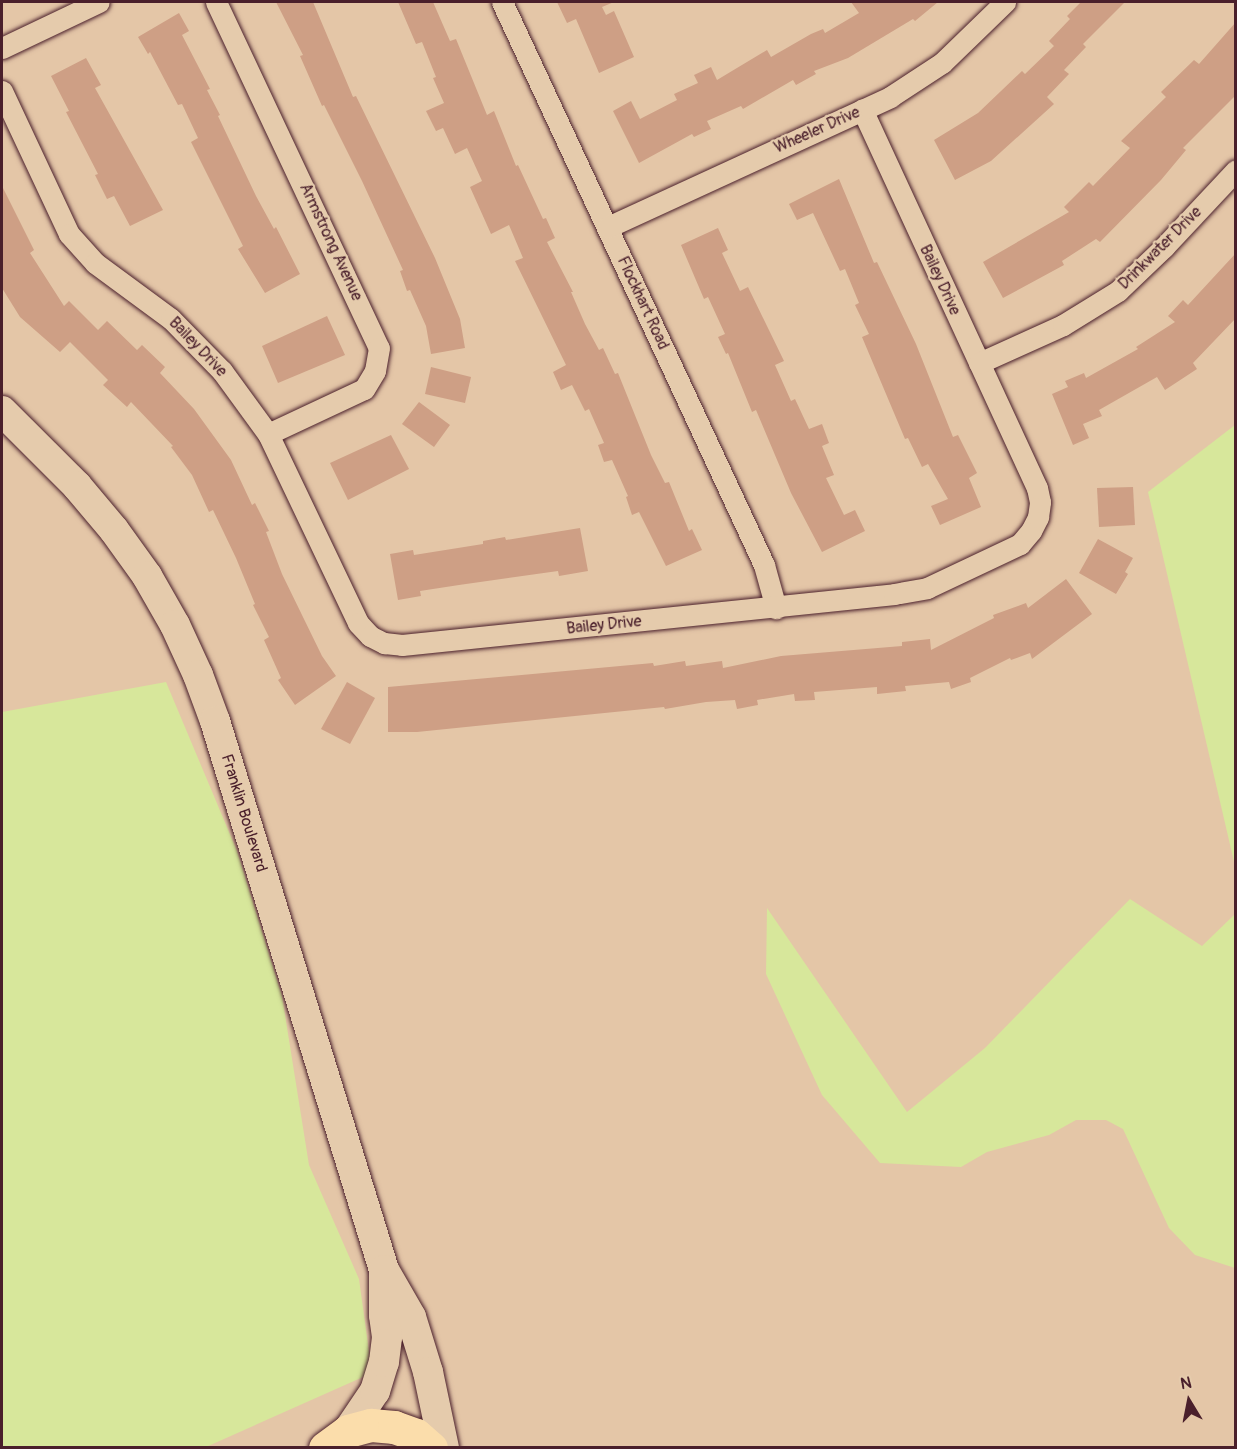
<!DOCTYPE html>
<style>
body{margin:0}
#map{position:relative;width:1237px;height:1449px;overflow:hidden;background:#e4c6a7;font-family:Pangolin,sans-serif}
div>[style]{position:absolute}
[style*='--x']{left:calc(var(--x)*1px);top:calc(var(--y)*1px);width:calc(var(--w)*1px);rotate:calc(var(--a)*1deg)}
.green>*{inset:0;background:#d7e79b}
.building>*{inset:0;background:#ce9f85}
.roads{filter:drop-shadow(0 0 2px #4a1f2b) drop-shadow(0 0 2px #4a1f2b)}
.minor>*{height:21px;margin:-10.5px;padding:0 10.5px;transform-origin:10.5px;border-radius:10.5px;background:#e5cbac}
.secondary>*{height:30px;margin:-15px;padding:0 15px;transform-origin:15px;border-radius:15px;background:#e5cbac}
.primary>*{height:33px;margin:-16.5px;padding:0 16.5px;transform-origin:16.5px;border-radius:16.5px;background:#fbddab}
span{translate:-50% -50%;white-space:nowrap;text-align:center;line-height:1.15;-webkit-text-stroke:4.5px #e5cbac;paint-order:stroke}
.street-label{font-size:16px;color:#4a1f2b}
.frame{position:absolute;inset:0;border:3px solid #4a1f2b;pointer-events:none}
.north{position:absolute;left:1159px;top:1371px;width:60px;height:60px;-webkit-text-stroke:4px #e5cbac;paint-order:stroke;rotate:350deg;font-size:16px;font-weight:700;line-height:24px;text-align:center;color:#4a1f2b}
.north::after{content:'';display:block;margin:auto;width:21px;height:27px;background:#4a1f2b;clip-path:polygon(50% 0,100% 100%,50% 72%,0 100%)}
</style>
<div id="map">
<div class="green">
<div style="clip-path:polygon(1235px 425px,1235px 866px,1148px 492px)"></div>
<div style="clip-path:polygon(166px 682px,237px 851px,282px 996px,309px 1165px,359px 1279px,372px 1373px,206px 1447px,2px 1447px,2px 712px)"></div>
<div style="clip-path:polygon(1130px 899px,1202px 946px,1235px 914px,1235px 1268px,1195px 1255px,1169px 1228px,1123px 1129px,1106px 1120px,1076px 1120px,1049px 1135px,987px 1152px,961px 1167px,880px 1163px,822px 1095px,766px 974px,767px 908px,907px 1112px,985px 1048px)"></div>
</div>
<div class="building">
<div style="clip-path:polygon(276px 2px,313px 2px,353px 97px,356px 96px,435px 258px,460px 319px,465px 348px,431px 354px,426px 326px,410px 290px,407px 291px,400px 271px,403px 270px,362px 181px,324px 105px,322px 106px,300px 56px,303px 55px)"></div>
<div style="clip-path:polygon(398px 2px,433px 2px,450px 41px,456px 39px,487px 115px,494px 111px,516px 166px,518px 165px,543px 219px,546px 218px,555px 238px,547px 242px,573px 292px,571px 292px,585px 324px,599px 350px,603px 348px,615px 374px,618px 373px,651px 455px,665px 483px,669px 482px,689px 531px,692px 529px,702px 550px,666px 566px,639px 512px,632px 515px,626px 497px,628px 496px,612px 460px,604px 462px,598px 445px,604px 443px,589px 409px,585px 411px,572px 385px,561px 390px,553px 372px,566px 365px,515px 261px,523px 258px,509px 225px,491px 234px,470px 187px,482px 181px,467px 148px,455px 154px,443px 128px,436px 131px,426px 111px,444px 103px,433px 78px,436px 77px,422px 42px,416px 44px)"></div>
<div style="clip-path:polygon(557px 2px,614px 2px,602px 7px,606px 15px,614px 11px,634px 57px,599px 73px,576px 19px,567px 23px)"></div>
<div style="clip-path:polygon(851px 2px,938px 2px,915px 21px,913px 19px,848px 58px,814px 71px,816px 74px,796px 85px,793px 80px,743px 109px,741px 106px,707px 121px,711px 129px,694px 137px,692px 134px,639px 163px,613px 111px,631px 101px,640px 119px,677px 100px,674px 94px,698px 83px,694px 75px,711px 67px,717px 80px,767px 50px,771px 57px,811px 34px,823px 29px,825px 33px,859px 13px)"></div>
<div style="clip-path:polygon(1081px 2px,1125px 2px,1083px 44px,1086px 47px,1064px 70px,1069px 74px,1047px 97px,1054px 104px,991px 161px,955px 180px,934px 140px,978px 113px,1022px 71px,1025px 74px,1054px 46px,1049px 41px,1070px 19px,1067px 16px)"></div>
<div style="clip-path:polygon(179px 13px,189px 31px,182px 35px,210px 89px,207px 90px,220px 115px,218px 116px,256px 196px,274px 229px,276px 227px,300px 274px,265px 293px,238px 249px,243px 246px,191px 142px,198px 138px,182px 104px,178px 105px,150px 52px,148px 54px,138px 37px)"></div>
<div style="clip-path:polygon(1236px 22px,1236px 95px,1183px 148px,1186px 150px,1161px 180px,1100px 242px,1096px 239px,1062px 261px,1064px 265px,1003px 298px,983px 262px,1069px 212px,1064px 207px,1089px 182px,1093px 186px,1130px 148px,1121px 141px,1166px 97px,1161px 92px,1194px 60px,1199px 64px)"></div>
<div style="clip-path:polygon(86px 58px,101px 85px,95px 88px,163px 210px,130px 226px,114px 196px,107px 199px,95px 175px,98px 174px,66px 112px,69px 111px,51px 76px)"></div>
<div style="clip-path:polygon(839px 179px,874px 263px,877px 262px,916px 344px,953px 437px,958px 435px,977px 473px,969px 478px,981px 507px,940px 525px,931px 506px,948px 499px,928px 464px,922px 467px,908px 438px,905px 439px,862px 337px,869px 334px,855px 305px,859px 303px,845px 269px,840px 271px,813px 213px,797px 220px,789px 204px)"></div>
<div style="clip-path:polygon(2px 186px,34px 250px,30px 253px,64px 306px,69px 301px,98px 330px,107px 321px,137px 350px,142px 345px,165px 367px,160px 373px,194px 409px,231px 460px,252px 505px,255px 503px,269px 531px,266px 532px,282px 574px,322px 656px,336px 676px,295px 705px,278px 680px,281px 678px,264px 640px,269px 637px,253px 605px,255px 604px,236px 558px,213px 510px,209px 512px,192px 475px,171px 447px,173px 446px,131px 402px,127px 407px,103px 385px,108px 380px,70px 342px,60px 352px,20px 317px,2px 288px)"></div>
<div style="clip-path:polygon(718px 228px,728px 250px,722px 253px,740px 291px,748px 287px,784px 361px,775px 365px,791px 401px,795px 399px,809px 429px,822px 424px,829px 443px,822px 446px,834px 475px,826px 478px,844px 515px,855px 510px,865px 531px,822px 552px,791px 493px,756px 410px,752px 412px,728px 353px,726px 354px,718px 337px,725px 334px,708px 297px,704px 299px,681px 245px)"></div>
<div style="clip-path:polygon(1236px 253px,1236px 318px,1193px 363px,1197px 369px,1165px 390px,1157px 377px,1099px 410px,1102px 416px,1083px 424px,1089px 438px,1073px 445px,1052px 394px,1068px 387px,1065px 381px,1084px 373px,1086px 378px,1138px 349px,1136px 347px,1175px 322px,1168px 316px,1183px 300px,1188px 305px)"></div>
<div style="clip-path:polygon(327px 316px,345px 355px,278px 383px,262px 346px)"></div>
<div style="clip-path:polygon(431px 367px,471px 377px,465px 403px,425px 394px)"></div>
<div style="clip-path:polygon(419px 402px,450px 425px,434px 447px,402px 424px)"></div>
<div style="clip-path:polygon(391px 435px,409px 469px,348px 500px,330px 463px)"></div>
<div style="clip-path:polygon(1133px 487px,1135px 525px,1099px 527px,1097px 488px)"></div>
<div style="clip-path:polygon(580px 528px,588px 571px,559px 576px,558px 571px,459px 585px,420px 591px,421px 596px,398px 600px,390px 554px,413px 550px,414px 555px,483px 544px,483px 541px,505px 537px,506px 540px)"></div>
<div style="clip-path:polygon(1098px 539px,1133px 558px,1125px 572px,1128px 574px,1116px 594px,1079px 573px)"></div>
<div style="clip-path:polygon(1066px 579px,1092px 614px,1032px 659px,1030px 653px,1011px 660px,1010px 658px,970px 678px,971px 682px,951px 689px,949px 682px,905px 686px,906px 691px,877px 694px,877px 687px,814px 692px,815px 700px,795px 701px,794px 694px,757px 700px,758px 705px,737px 709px,735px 700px,706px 702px,665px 709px,664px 707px,417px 732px,388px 732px,388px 687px,653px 663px,654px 666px,685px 661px,686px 666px,722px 661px,723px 668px,781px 656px,902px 646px,902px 642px,930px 639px,931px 650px,994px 618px,993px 615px,1026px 603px,1028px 608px)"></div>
<div style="clip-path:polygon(347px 682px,375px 698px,350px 744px,321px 729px)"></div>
</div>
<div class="roads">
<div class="minor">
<div style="--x:216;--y:2;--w:382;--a:64.8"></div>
<div style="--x:379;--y:348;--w:23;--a:100"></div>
<div style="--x:375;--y:371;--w:21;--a:121"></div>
<div style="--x:364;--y:389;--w:106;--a:154.9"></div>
<div style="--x:502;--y:2;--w:621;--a:65.04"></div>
<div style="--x:764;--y:565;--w:45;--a:74.4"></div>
<div style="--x:2;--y:48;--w:107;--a:-25.4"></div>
<div style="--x:2;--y:91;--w:158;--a:64.9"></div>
<div style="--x:69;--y:234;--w:39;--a:48"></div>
<div style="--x:95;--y:263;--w:94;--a:36.4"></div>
<div style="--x:171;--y:319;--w:73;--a:45.6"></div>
<div style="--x:222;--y:371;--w:78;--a:53.9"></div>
<div style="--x:268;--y:434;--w:209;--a:64.5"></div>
<div style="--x:358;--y:623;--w:18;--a:47"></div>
<div style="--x:370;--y:636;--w:16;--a:27"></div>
<div style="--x:384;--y:643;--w:18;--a:6"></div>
<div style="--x:402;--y:645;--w:495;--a:-5.9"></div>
<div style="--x:894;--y:594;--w:34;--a:-10"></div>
<div style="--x:927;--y:588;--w:103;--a:-25.3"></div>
<div style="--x:1020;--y:544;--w:17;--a:-50"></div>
<div style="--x:1031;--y:531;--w:16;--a:-63"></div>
<div style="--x:1038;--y:517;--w:15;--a:-82"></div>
<div style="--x:1040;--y:502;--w:14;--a:-102"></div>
<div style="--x:1037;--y:488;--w:417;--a:-114.8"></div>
<div style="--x:608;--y:227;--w:311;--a:-24.7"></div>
<div style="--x:890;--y:97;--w:62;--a:-33.2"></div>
<div style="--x:942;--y:63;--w:88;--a:-44.1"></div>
<div style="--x:979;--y:363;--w:92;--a:-24.3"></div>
<div style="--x:1063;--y:325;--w:65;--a:-31.7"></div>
<div style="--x:1118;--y:291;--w:64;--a:-43.7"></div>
<div style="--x:1164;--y:247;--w:105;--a:-46.9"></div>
</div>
<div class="secondary">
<div style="--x:2;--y:411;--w:106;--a:45"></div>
<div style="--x:77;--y:486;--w:57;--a:49.9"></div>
<div style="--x:114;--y:530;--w:57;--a:54.3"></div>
<div style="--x:147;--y:576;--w:56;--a:60.3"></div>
<div style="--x:175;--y:625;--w:55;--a:65.3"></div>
<div style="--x:198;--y:675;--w:49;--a:69.7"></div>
<div style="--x:215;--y:721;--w:574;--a:72.89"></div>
<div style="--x:384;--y:1270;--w:54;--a:60.1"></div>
<div style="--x:411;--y:1317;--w:58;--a:72.8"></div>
<div style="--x:428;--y:1372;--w:78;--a:78.1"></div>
<div style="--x:348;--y:1431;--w:48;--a:-56"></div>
<div style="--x:375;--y:1391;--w:30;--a:-73"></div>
<div style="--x:384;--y:1362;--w:25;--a:-83"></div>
<div style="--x:387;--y:1337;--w:22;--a:-98"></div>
<div style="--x:384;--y:1315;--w:45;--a:-90"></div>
</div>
<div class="primary">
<div style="--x:325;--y:1448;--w:29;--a:-36"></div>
<div style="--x:348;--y:1431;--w:24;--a:-15"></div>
<div style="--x:371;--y:1425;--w:23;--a:5"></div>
<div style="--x:394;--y:1427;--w:23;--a:20"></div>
<div style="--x:416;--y:1435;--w:20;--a:41"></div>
</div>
</div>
<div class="street-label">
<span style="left:817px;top:130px;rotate:-24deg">Wheeler Drive</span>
<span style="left:331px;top:242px;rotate:65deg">Armstrong Avenue</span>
<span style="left:1160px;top:248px;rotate:-45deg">Drinkwater Drive</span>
<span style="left:940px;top:280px;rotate:65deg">Bailey Drive</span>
<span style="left:643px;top:303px;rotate:65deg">Flockhart Road</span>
<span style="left:198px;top:347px;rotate:46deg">Bailey Drive</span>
<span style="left:604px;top:625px;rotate:-6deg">Bailey Drive</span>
<span style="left:244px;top:813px;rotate:73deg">Franklin Boulevard</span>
</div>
<div class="frame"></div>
<div class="north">N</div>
</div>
